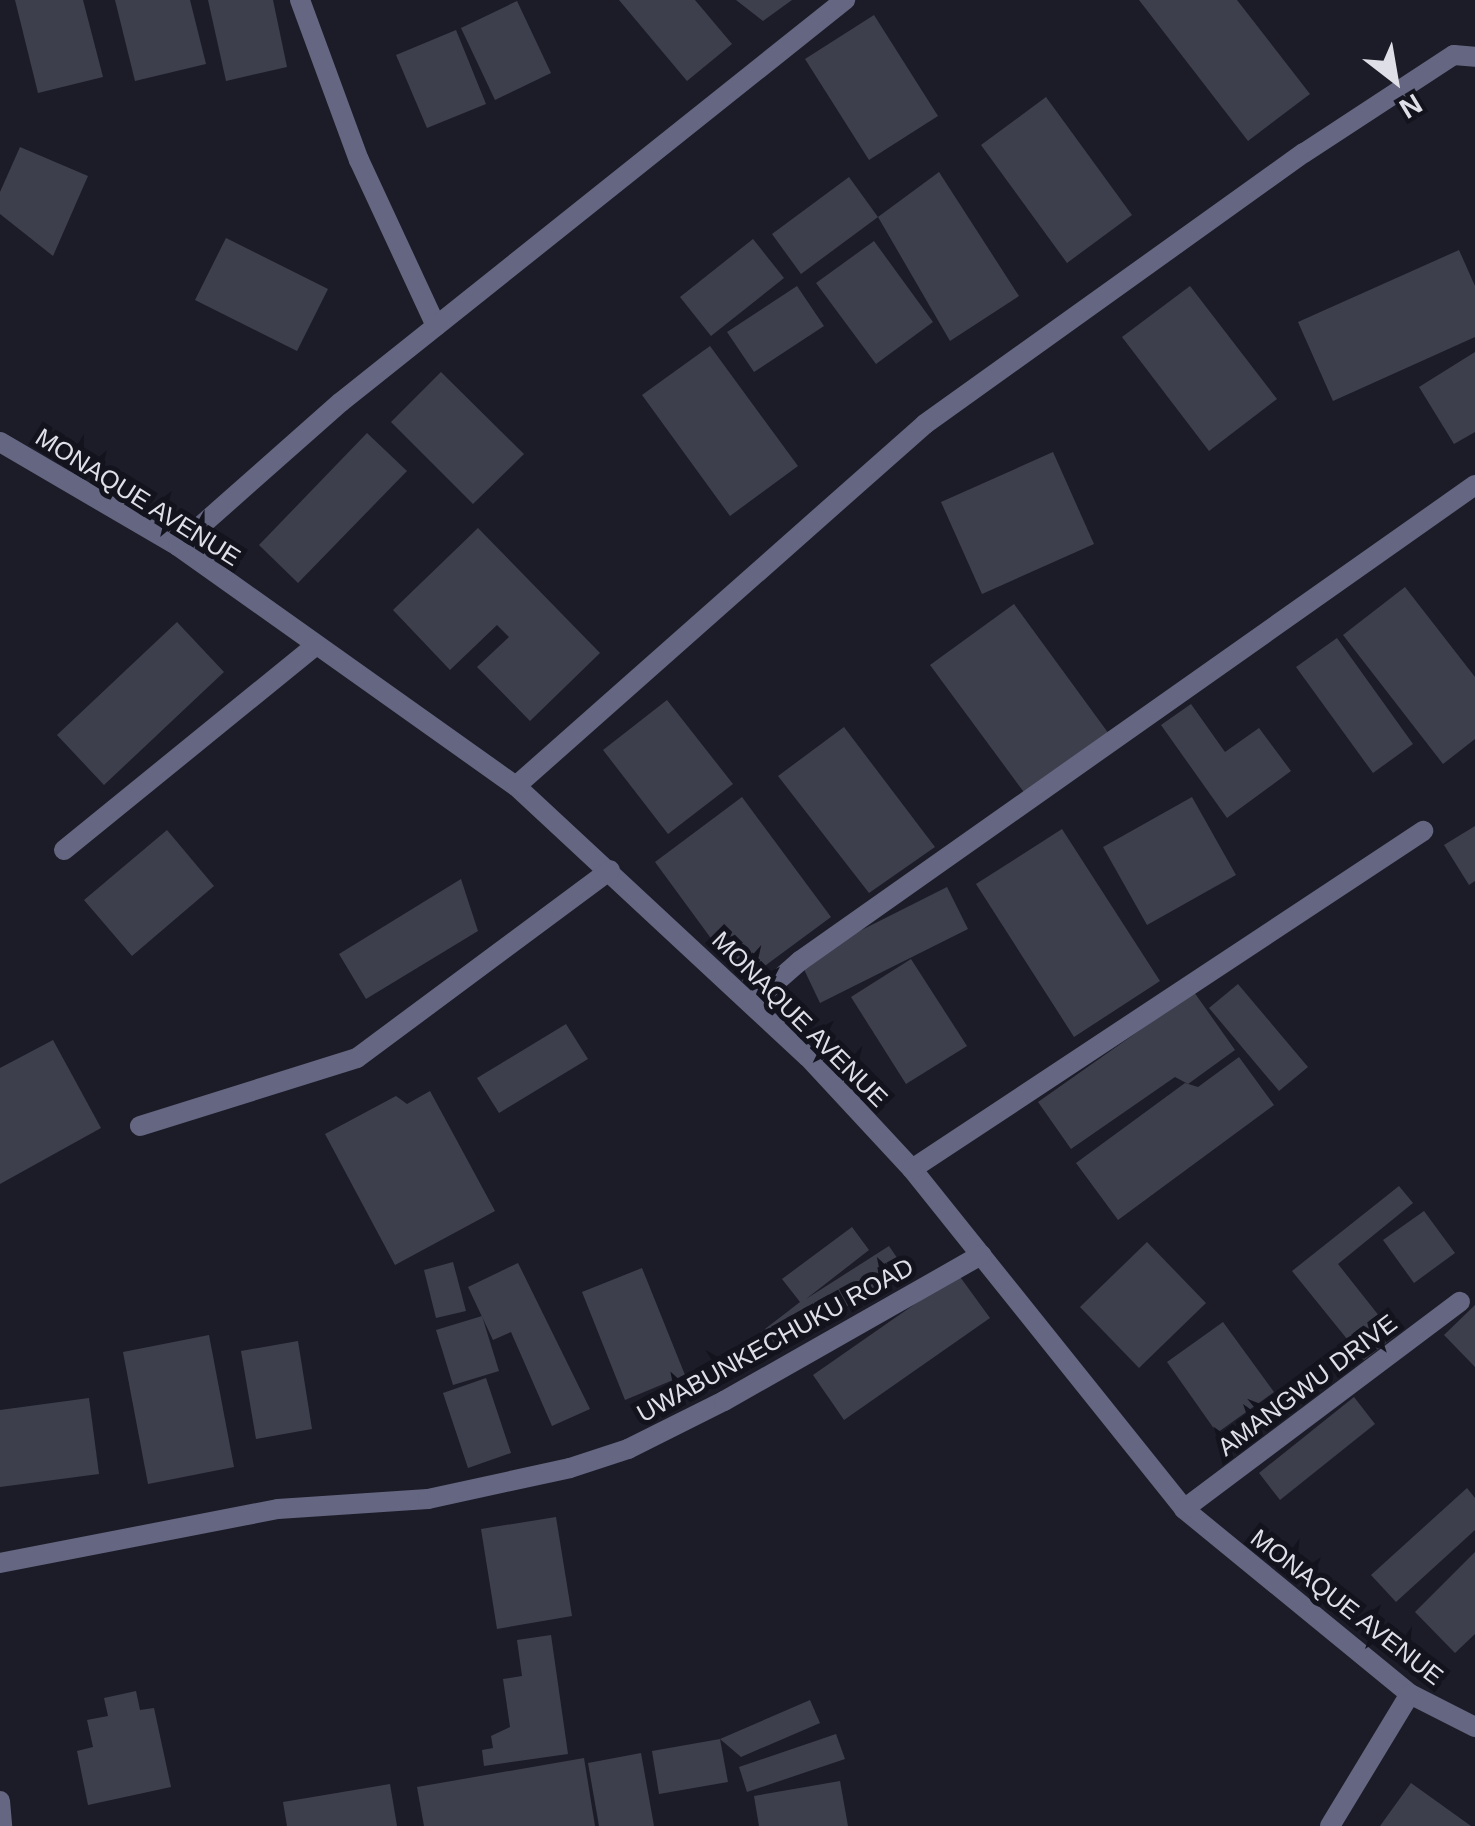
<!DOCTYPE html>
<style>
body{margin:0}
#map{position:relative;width:1475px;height:1826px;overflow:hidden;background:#1c1c28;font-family:Arial,sans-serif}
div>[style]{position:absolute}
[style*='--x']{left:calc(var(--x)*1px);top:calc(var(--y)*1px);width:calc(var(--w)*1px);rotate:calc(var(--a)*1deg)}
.building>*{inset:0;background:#3e3f4d}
.street>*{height:20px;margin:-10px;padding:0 10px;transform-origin:10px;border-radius:10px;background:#656681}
span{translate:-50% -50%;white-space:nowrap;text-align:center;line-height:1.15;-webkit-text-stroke:10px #13131e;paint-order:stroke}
.street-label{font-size:25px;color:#dedfe7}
.north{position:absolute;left:1345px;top:30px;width:100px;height:100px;-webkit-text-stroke:8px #13131e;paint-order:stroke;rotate:149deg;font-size:28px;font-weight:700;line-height:40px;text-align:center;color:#dedfe7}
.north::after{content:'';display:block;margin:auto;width:35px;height:45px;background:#dedfe7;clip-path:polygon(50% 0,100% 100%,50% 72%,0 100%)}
</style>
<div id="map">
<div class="building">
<div style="clip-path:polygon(15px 0,83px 0,103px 77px,38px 93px)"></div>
<div style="clip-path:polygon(115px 0,190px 0,206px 64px,135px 81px)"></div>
<div style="clip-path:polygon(208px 0,273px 0,287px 67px,226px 81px)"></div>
<div style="clip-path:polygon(619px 0,695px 0,732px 44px,687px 81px)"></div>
<div style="clip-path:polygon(736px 0,792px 0,763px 21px)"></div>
<div style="clip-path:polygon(1139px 0,1237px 0,1310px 94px,1248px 141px)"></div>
<div style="clip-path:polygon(517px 1px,551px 73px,495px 100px,461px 28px)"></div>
<div style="clip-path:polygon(874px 15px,938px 116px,869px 160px,805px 59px)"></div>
<div style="clip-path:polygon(456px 30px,486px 104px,427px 128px,396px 55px)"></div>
<div style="clip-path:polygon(1046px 97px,1132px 215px,1067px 263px,981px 145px)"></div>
<div style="clip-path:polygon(20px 147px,88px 176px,53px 256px,0 214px,0 192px)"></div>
<div style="clip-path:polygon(939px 172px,1019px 296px,950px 341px,878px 217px)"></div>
<div style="clip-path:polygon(849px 177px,878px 217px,801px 274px,772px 234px)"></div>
<div style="clip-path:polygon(226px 238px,328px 289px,297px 351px,195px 300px)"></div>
<div style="clip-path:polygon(753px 239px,784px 278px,711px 336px,680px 297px)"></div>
<div style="clip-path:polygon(874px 241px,933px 322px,876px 364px,816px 283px)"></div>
<div style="clip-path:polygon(1459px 250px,1475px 286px,1475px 337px,1333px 401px,1298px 322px)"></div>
<div style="clip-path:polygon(797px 286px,824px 326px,754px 372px,727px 332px)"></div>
<div style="clip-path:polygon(1190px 286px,1277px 399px,1209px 451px,1122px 337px)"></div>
<div style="clip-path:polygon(710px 346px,798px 466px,730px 516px,642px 395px)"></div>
<div style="clip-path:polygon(1475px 352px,1475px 432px,1454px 444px,1419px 387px)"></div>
<div style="clip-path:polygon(441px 372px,524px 454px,473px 504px,391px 422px)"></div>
<div style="clip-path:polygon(367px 433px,407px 471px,298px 583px,259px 545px)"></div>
<div style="clip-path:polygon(1053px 452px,1094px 544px,982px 594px,941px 502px)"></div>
<div style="clip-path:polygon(478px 528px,600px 653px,530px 721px,477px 667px,509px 637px,497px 625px,450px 670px,393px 610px)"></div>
<div style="clip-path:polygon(1405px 587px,1475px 677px,1475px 739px,1443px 764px,1343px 635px)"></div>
<div style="clip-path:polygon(1014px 604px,1109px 734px,1026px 795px,930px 665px)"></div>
<div style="clip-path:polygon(177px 622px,224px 672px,104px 785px,57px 735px)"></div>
<div style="clip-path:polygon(1337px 638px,1413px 744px,1373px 773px,1296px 667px)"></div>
<div style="clip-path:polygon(667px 700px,733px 784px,668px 834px,603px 750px)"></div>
<div style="clip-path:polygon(1191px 704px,1225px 752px,1259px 728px,1291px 771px,1227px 818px,1161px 725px)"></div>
<div style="clip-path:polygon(844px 727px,935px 847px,869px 893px,778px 776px)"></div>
<div style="clip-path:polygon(742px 797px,831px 917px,743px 982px,655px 862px)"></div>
<div style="clip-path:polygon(1192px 797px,1236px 875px,1147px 925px,1103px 847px)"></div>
<div style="clip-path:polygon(1475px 826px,1475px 881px,1469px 885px,1444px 845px)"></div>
<div style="clip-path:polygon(1062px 829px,1160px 981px,1074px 1037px,976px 884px)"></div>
<div style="clip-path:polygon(167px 830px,214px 886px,132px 956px,84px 900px)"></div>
<div style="clip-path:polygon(461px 879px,478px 931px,366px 999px,339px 954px)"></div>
<div style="clip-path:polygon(947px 887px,968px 929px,820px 1003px,800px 961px)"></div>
<div style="clip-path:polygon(911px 959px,967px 1046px,906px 1084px,851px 997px)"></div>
<div style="clip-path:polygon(1238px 984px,1308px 1067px,1279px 1091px,1209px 1008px)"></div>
<div style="clip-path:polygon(1194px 992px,1235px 1050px,1188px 1084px,1175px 1077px,1071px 1149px,1038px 1102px)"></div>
<div style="clip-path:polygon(566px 1024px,588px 1059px,499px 1113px,477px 1078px)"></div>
<div style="clip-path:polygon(53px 1040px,101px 1128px,0 1184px,0 1068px)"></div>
<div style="clip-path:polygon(1239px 1057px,1274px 1105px,1118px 1220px,1076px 1163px,1185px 1083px,1198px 1087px)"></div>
<div style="clip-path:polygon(430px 1091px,495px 1211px,395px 1265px,325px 1134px,396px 1096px,407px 1104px)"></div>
<div style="clip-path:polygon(1399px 1186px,1413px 1203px,1338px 1264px,1395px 1336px,1364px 1360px,1292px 1271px)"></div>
<div style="clip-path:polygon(1424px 1211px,1455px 1253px,1414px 1283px,1383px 1240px)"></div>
<div style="clip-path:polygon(852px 1227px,869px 1250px,806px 1299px,889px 1246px,904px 1268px,780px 1351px,765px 1329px,800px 1302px,782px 1279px)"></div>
<div style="clip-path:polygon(1147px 1242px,1206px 1303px,1139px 1368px,1080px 1307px)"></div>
<div style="clip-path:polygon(453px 1262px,466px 1311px,436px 1318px,424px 1270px)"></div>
<div style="clip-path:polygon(518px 1263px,590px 1409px,552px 1426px,511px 1332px,493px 1340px,468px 1287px)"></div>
<div style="clip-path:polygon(642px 1268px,685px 1375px,625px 1400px,582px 1292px)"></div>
<div style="clip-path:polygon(958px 1274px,990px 1318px,844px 1420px,813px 1375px)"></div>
<div style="clip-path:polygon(1475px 1305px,1475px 1367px,1444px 1335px)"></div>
<div style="clip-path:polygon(482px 1316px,499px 1371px,453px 1385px,436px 1330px)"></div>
<div style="clip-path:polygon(1223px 1322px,1274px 1392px,1217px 1433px,1167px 1362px)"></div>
<div style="clip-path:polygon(209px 1335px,234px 1467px,148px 1484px,123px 1352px)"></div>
<div style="clip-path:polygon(298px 1341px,312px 1429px,256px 1439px,241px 1351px)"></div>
<div style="clip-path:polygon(486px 1378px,511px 1453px,468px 1468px,443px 1393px)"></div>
<div style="clip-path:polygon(1354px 1397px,1375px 1424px,1280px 1500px,1259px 1473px)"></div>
<div style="clip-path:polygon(89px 1398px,99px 1474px,0 1487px,0 1410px)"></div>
<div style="clip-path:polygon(1467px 1488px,1475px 1498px,1475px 1530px,1396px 1602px,1371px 1575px)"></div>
<div style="clip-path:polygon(556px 1517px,572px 1616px,497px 1629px,481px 1529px)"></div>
<div style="clip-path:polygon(1475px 1552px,1475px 1634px,1455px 1653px,1415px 1612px)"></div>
<div style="clip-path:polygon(551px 1635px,568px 1754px,484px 1766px,482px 1750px,493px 1748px,491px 1736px,510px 1727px,503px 1679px,522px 1676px,517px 1640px)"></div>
<div style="clip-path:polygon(136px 1691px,140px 1710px,154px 1708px,171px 1787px,88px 1805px,77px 1751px,93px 1747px,87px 1720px,108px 1716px,104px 1698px)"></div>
<div style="clip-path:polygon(810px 1700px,820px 1723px,741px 1757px,720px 1739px)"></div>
<div style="clip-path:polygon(836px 1734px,845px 1759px,747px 1792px,739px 1767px)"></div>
<div style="clip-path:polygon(720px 1739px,728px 1782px,659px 1794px,652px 1751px)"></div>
<div style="clip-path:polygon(641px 1753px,654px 1826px,599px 1826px,588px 1763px)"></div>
<div style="clip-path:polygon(584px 1758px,595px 1826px,424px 1826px,417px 1787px)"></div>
<div style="clip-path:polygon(840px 1781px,848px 1826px,759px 1826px,754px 1796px)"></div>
<div style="clip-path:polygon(1411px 1783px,1471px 1826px,1380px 1826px)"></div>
<div style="clip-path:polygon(390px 1784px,397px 1826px,287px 1826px,283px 1802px)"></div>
</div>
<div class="street">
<div style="--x:300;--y:0;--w:171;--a:69.8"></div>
<div style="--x:359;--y:160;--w:183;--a:65.1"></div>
<div style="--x:0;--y:442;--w:206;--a:30.3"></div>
<div style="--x:178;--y:546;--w:415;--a:35.4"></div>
<div style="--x:516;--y:786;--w:398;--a:42.9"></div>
<div style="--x:808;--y:1057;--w:153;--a:47.1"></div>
<div style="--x:912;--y:1169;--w:435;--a:51.3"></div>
<div style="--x:1184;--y:1509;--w:292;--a:39.3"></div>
<div style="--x:1410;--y:1694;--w:73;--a:26.9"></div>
<div style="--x:178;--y:546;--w:217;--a:-41.5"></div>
<div style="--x:341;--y:402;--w:645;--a:-38.58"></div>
<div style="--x:516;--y:786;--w:546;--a:-41.51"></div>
<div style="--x:925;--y:424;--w:466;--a:-35.6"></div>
<div style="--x:1304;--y:153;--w:179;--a:-33.2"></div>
<div style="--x:1454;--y:55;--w:21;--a:5"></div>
<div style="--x:64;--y:850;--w:325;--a:-39.1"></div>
<div style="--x:752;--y:1003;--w:64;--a:-41.2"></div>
<div style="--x:800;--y:961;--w:826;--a:-35.19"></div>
<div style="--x:140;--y:1126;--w:227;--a:-17.4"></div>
<div style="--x:357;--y:1058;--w:315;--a:-36.6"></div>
<div style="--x:912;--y:1169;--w:613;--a:-33.48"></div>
<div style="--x:1184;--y:1509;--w:345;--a:-36.9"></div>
<div style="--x:0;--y:1563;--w:283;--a:-11"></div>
<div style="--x:278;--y:1509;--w:150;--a:-3.8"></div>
<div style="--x:428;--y:1499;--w:145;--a:-12.3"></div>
<div style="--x:570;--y:1468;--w:61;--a:-18.1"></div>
<div style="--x:628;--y:1449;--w:107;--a:-26.6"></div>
<div style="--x:724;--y:1401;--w:296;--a:-29.6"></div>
<div style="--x:0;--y:1801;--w:25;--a:85"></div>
<div style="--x:1330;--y:1826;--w:154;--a:-58.8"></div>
</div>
<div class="street-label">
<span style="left:138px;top:497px;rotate:32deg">MONAQUE AVENUE</span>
<span style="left:800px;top:1019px;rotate:45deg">MONAQUE AVENUE</span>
<span style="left:775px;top:1340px;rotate:-29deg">UWABUNKECHUKU ROAD</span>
<span style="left:1307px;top:1385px;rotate:-37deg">AMANGWU DRIVE</span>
<span style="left:1347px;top:1607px;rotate:38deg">MONAQUE AVENUE</span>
</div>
<div class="north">N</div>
</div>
